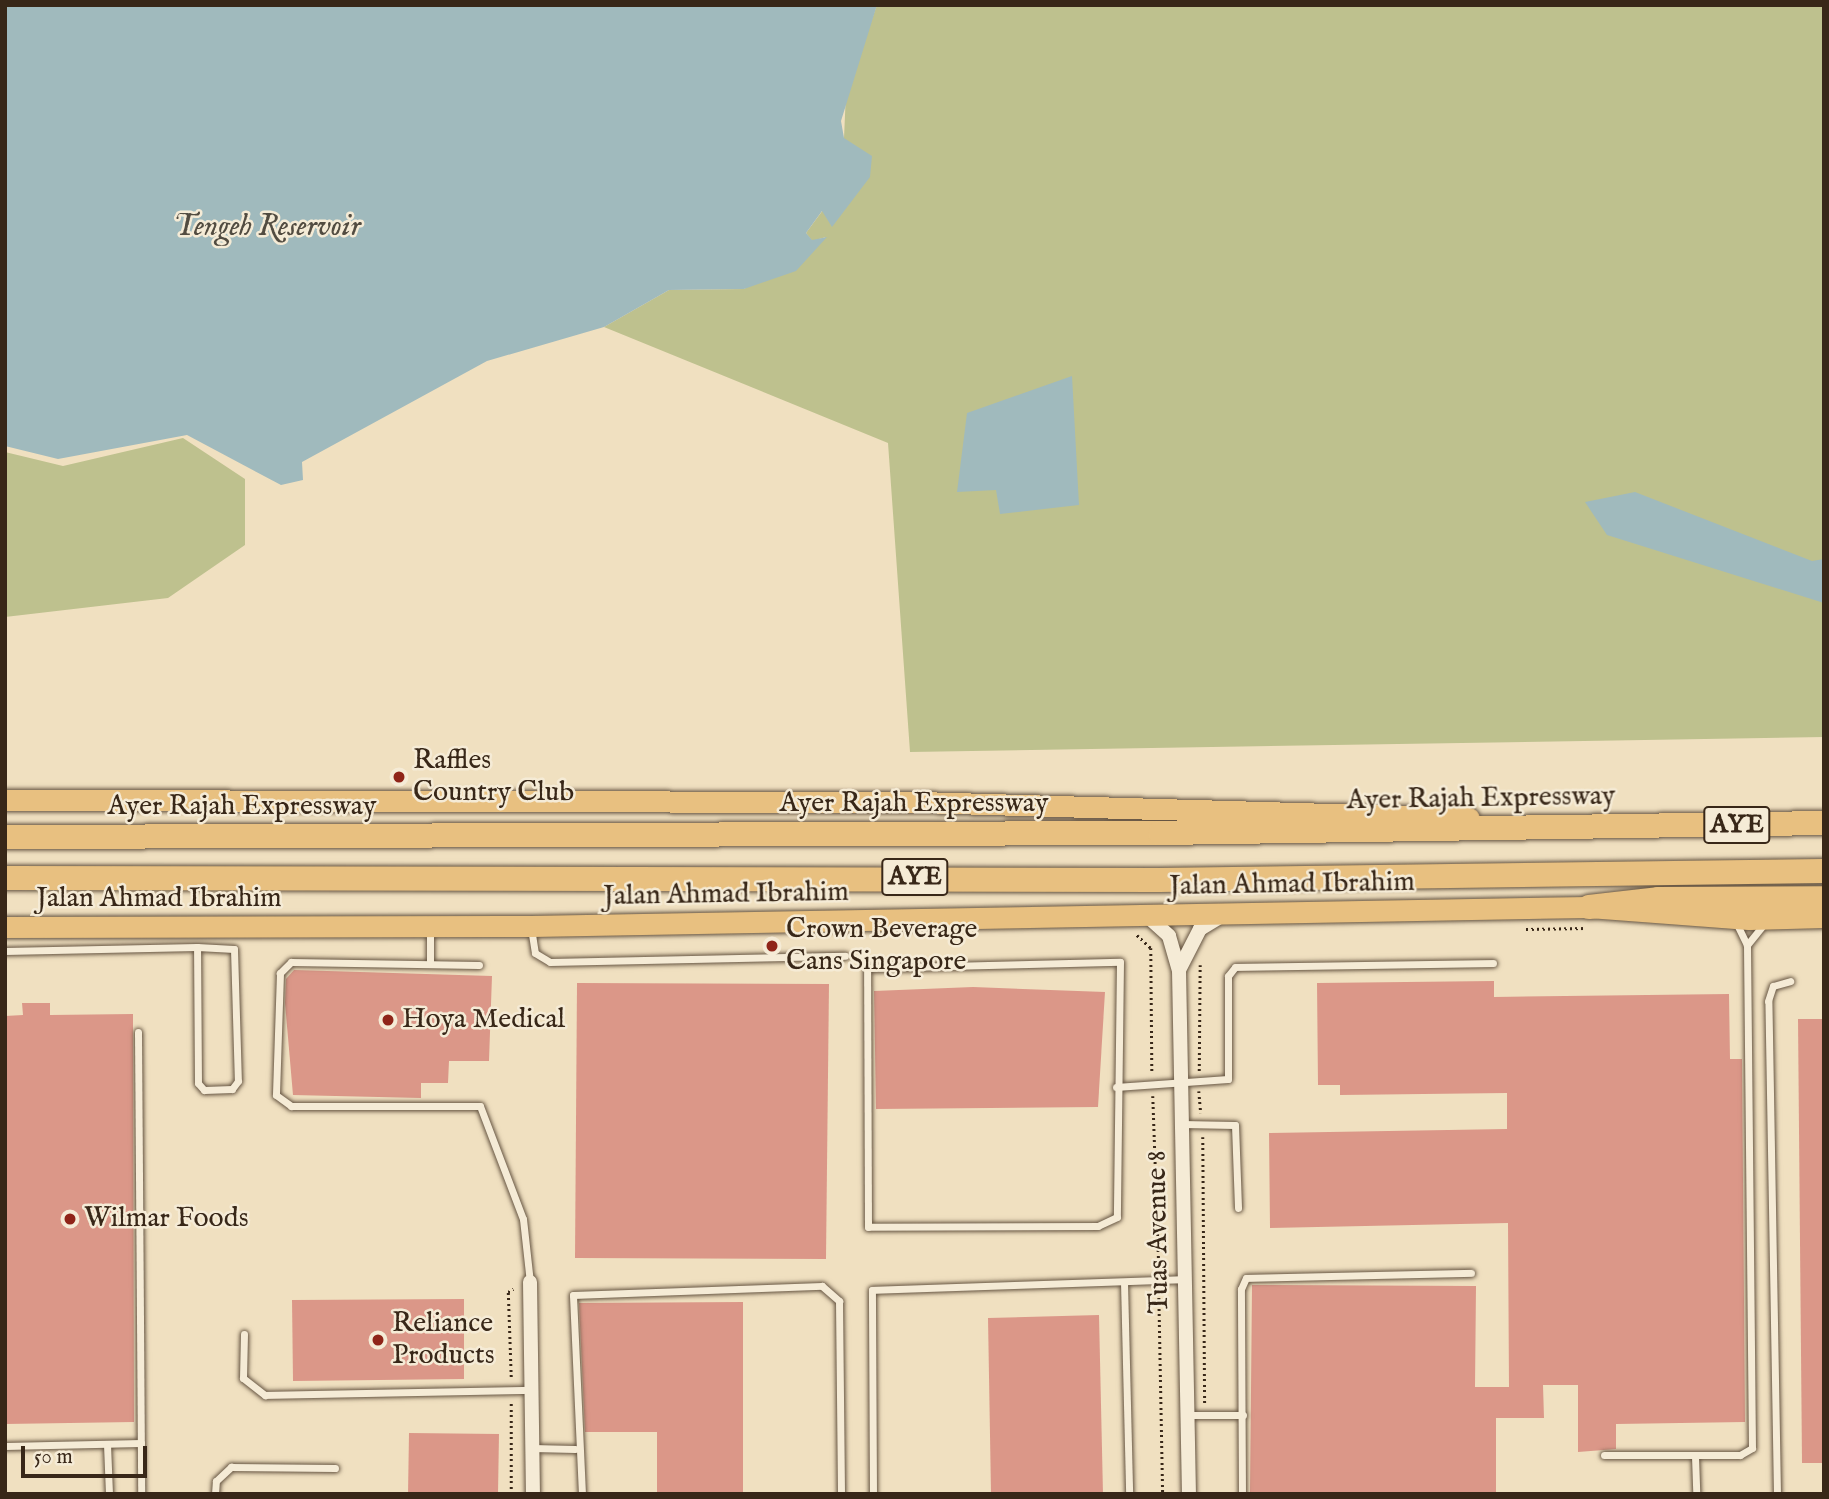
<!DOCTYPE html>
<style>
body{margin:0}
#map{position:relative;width:1829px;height:1499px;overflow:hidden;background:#f0e0c0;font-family:"IM FELL English",serif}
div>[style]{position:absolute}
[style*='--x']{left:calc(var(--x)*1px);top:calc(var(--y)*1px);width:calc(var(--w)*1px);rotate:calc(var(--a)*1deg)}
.green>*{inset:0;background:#bec18e}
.water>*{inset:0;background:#a0babd}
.building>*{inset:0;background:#db9788}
.path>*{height:2.5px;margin-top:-1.25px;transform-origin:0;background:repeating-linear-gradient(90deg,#382718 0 2px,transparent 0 5.5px)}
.roads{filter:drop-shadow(0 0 2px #665542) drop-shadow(0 0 2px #665542)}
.lane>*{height:7px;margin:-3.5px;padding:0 3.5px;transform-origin:3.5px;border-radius:3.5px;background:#f5ebd6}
.street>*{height:14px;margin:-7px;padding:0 7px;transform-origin:7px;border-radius:7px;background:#f5ebd6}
.primary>*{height:21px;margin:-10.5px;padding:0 10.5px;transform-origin:10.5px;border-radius:10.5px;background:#e8c080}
.highway>*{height:24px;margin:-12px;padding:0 12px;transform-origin:12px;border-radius:12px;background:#e8c080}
.dots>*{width:19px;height:19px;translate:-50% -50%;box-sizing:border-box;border:4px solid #f5ebd6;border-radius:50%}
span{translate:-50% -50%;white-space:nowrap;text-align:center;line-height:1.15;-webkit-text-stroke:5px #f5ebd6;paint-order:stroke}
.shield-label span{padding:2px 5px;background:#f5ebd6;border:2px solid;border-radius:5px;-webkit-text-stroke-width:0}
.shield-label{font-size:26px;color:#382718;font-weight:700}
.poi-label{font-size:28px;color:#382718}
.left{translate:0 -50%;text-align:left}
.street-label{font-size:28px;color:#382718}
.water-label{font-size:30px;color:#524c41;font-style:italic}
.frame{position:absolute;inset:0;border:7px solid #382718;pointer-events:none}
.scale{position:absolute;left:21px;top:1446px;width:126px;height:32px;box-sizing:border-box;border:4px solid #382718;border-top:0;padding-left:9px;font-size:21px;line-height:24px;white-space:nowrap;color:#382718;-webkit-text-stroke:5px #f5ebd6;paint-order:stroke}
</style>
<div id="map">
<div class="green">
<div style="clip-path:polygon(877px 5px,1824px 5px,1824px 737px,910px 752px,888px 443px,604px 327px,669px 290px,744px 289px,826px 237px,812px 241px,806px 233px,823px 210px,844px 138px,846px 92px)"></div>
<div style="clip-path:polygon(183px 438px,245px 479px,245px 545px,168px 598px,5px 617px,5px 452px,63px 466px)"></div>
</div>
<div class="water">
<div style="clip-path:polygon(5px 5px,877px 5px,841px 121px,844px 138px,872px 156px,870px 177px,832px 227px,822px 211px,806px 233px,812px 240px,827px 237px,796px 271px,744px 289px,669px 290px,604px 327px,487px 361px,302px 462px,303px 480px,281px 485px,187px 435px,58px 459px,5px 446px)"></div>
<div style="clip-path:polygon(1072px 376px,1079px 505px,1000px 514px,996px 490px,957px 492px,967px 413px)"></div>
<div style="clip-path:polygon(1635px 492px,1812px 561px,1824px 559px,1824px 603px,1607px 535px,1585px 502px)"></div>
</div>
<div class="building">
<div style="clip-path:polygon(294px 970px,492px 976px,489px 1061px,449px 1061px,448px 1083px,421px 1083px,421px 1098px,293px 1095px,285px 1003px,286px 979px)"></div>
<div style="clip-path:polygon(1494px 981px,1494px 997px,1729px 994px,1730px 1059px,1742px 1059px,1745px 1422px,1616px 1424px,1616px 1449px,1578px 1452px,1578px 1385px,1543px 1385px,1544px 1418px,1496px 1418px,1496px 1494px,1250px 1494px,1252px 1285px,1476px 1286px,1475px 1387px,1509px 1387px,1508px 1223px,1270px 1228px,1269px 1133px,1507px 1129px,1507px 1093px,1340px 1095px,1340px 1085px,1318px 1085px,1317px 983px)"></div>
<div style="clip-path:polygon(577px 983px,829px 984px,826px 1259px,575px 1258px)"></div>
<div style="clip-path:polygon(973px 987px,1105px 992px,1098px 1107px,876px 1109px,874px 991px)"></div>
<div style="clip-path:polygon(22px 1003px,50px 1003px,50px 1015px,133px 1014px,134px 1422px,5px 1424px,5px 1016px,23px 1015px)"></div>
<div style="clip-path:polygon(1798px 1019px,1824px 1019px,1824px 1463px,1802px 1463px)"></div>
<div style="clip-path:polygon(464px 1299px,464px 1379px,293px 1381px,292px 1300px)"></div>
<div style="clip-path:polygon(743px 1302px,743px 1494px,657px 1494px,657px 1432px,585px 1432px,579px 1303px)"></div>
<div style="clip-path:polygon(1099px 1315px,1103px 1494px,991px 1494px,988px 1318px)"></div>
<div style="clip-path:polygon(409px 1433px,499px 1434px,498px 1494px,408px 1494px)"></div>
</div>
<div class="path">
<div style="--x:1526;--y:929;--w:60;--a:-1"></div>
<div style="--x:1137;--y:935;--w:19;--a:43"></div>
<div style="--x:1151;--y:948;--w:124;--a:89.5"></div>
<div style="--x:1199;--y:1071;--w:106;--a:-89.5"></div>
<div style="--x:1199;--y:1091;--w:22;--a:85"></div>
<div style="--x:1153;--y:1096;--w:172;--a:88"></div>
<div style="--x:1203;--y:1137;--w:266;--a:89.6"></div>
<div style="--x:1159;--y:1292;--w:202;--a:88.9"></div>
<div style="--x:511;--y:1377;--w:85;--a:-92"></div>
<div style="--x:508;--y:1292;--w:6;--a:-31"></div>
<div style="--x:511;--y:1494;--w:92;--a:-90"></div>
</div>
<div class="roads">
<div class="lane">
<div style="--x:531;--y:928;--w:25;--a:81"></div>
<div style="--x:535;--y:953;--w:17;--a:31"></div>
<div style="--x:550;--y:962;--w:295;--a:-1.2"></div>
<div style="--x:1747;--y:945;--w:27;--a:-51"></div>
<div style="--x:5;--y:951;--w:192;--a:-1.2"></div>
<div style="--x:197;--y:947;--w:37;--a:3"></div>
<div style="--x:234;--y:949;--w:132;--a:88.3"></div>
<div style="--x:238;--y:1081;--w:10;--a:127"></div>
<div style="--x:232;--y:1089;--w:28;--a:178"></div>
<div style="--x:204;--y:1090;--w:9;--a:-131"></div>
<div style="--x:198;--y:1083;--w:136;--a:-90.4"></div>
<div style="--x:1120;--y:962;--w:255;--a:90.7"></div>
<div style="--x:1117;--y:1217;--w:21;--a:155"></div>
<div style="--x:1098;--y:1226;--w:230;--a:179.8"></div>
<div style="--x:868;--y:1227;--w:259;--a:-90.2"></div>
<div style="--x:867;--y:968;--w:253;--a:-1.4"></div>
<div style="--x:430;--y:964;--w:34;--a:-90"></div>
<div style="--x:479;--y:965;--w:188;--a:-179.1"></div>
<div style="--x:291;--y:962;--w:16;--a:135"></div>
<div style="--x:280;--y:973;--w:122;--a:91.9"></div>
<div style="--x:276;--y:1095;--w:19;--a:36"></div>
<div style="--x:291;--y:1106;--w:189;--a:0"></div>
<div style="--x:480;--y:1106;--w:121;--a:69.2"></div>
<div style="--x:523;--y:1219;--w:63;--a:83.7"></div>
<div style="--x:138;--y:1032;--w:462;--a:89.6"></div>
<div style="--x:1116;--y:1087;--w:112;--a:-4.1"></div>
<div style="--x:1228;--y:1079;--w:103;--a:-90"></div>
<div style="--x:1228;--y:976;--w:11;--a:-52"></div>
<div style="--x:1235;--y:967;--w:258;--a:-0.9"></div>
<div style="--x:1182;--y:1124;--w:53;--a:1.1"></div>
<div style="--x:1235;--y:1125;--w:83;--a:87.9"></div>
<div style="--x:1124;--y:1282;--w:212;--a:88.6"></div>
<div style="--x:244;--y:1334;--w:44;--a:91.3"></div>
<div style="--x:243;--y:1378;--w:28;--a:38"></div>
<div style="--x:265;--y:1395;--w:266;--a:-1.1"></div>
<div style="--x:1188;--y:1415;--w:55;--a:0"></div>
<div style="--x:107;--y:1444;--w:50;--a:87.7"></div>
<div style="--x:5;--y:1446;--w:136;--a:-1.3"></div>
<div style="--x:532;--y:1448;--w:43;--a:1.3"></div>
<div style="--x:1604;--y:1455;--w:136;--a:0"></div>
<div style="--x:1740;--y:1455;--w:14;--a:-30"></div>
<div style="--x:1752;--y:1448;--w:503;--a:-90.57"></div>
<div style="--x:1747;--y:945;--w:28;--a:-116"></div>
<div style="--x:1695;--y:1456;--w:38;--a:88"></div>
<div style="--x:215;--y:1494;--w:13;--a:-86"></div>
<div style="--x:216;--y:1481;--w:21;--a:-43"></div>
<div style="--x:231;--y:1467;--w:104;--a:0.6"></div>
<div style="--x:582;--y:1494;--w:199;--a:-92.6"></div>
<div style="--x:573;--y:1295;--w:249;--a:-2.1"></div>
<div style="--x:822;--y:1286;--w:23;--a:41"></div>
<div style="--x:839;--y:1301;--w:193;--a:89.4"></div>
<div style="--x:873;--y:1494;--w:204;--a:-90.3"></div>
<div style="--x:872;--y:1290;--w:313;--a:-2"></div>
<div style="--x:1242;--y:1494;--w:205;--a:-90.3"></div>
<div style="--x:1241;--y:1289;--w:12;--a:-66"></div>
<div style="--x:1246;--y:1278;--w:225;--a:-1.3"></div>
<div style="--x:1777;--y:1494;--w:493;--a:-91"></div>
<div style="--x:1768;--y:1001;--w:16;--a:-72"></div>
<div style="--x:1773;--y:986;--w:18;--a:-16"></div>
</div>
<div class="street">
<div style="--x:1146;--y:915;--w:31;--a:42"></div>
<div style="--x:1169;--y:936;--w:35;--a:74"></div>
<div style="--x:1179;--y:970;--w:524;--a:88.91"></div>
<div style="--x:1179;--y:970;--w:46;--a:-62.9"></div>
<div style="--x:1200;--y:929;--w:26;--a:-31"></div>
<div style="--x:530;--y:1282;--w:212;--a:89.2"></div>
</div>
<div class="primary">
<div style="--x:5;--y:800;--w:914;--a:0.13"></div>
<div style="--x:919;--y:802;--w:550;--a:1.67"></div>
<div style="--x:5;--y:927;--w:526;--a:-0.11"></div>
<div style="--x:531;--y:926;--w:1058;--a:-1.03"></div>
<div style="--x:1589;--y:907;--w:160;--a:4.3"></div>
<div style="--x:1749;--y:919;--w:75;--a:-1.5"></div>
</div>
<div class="highway">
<div style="--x:5;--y:837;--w:1155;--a:-0.2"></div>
<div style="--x:1160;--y:833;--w:664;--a:-0.86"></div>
<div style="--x:5;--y:878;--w:1154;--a:0.1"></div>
<div style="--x:1159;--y:880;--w:665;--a:-0.78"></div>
<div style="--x:1589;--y:907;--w:69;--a:-6.6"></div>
<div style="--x:1658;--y:899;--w:166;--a:-0.3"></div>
</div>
</div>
<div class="dots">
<div style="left:399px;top:777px;background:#8f2418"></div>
<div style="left:772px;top:946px;background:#8f2418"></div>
<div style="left:388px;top:1020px;background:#8f2418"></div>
<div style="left:70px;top:1219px;background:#8f2418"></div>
<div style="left:378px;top:1340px;background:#8f2418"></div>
</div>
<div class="shield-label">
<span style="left:1737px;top:825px">AYE</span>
<span style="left:915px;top:877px">AYE</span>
</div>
<div class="poi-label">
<span class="left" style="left:413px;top:777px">Raffles<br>Country Club</span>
<span class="left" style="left:786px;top:946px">Crown Beverage<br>Cans Singapore</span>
<span class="left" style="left:402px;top:1020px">Hoya Medical</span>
<span class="left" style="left:84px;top:1219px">Wilmar Foods</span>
<span class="left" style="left:392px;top:1340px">Reliance<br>Products</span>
</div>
<div class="street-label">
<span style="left:1481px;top:799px;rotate:-1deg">Ayer Rajah Expressway</span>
<span style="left:914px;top:804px">Ayer Rajah Expressway</span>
<span style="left:242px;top:807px">Ayer Rajah Expressway</span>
<span style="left:1292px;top:885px;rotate:-1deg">Jalan Ahmad Ibrahim</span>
<span style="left:726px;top:895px;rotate:-1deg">Jalan Ahmad Ibrahim</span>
<span style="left:159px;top:899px">Jalan Ahmad Ibrahim</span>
<span style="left:1159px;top:1232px;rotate:-91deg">Tuas Avenue 8</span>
</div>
<div class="water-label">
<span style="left:267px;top:227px">Tengeh Reservoir</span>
</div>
<div class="frame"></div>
<div class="scale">50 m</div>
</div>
